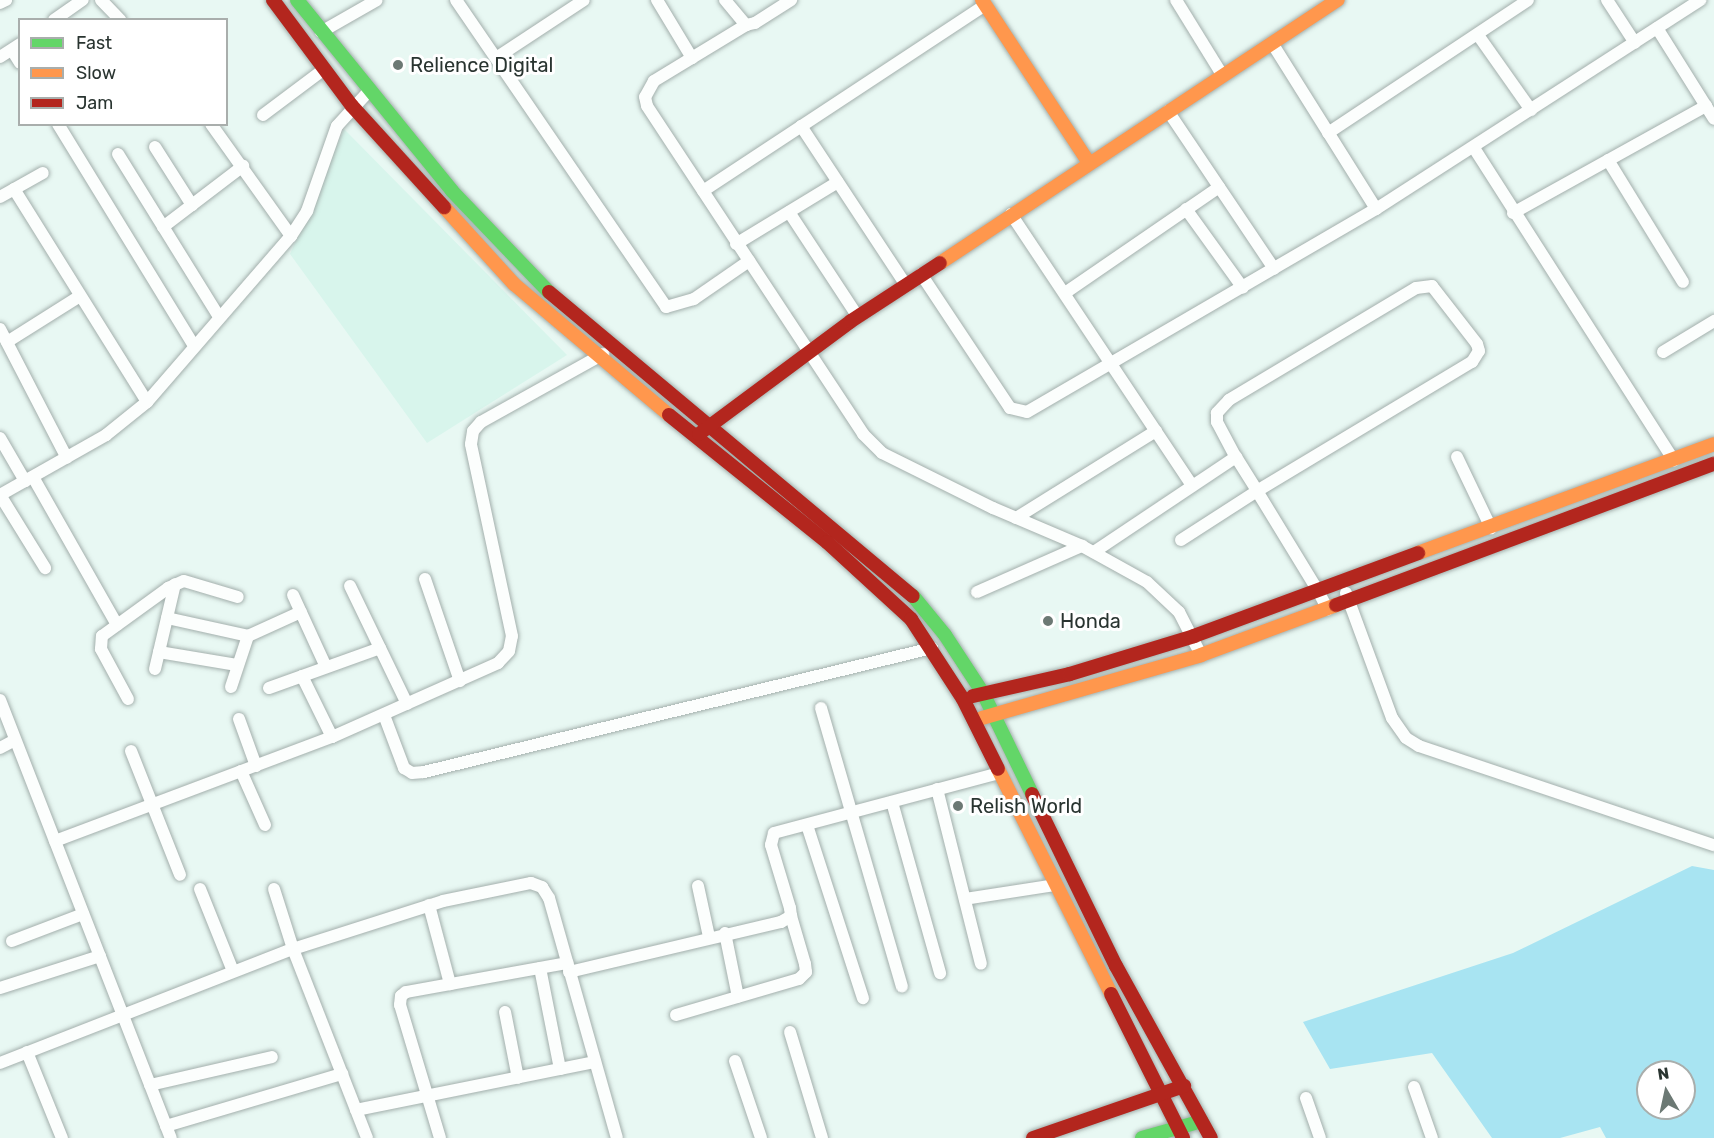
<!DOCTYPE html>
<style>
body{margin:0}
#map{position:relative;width:1714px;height:1138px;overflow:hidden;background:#e8f8f3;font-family:Rubik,sans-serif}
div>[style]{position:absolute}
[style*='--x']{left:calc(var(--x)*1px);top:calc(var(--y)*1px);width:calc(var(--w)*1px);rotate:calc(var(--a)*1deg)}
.built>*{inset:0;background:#d8f5ec}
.water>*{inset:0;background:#a8e4f2}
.roads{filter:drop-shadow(0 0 2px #a3afac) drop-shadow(0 0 2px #a3afac)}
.street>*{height:12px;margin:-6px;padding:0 6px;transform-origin:6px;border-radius:6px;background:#fcfefd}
.fast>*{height:14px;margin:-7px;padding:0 7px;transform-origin:7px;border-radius:7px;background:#63d668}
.slow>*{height:14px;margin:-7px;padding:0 7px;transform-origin:7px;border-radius:7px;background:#ff974d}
.jam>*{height:14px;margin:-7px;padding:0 7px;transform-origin:7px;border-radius:7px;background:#b3261e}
.dots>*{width:16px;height:16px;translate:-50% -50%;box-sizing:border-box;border:3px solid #fff;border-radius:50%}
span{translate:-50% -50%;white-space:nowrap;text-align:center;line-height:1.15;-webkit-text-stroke:6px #fff;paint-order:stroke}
.poi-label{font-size:20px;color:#293430}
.left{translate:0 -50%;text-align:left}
.legend{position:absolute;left:18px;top:18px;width:210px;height:108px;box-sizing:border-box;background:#fff;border:2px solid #a9aeac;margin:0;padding:8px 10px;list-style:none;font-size:18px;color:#293430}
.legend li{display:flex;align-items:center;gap:12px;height:30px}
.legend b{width:30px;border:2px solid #a9aeac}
.north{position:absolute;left:1636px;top:1060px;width:60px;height:60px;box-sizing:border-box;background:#fff;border:2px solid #a9aeac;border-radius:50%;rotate:351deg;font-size:16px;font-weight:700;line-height:24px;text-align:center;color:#293430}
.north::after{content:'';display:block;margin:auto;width:21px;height:27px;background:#6c7974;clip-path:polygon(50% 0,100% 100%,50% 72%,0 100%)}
</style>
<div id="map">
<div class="built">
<div style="clip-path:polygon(344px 129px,567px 355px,427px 443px,290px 254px)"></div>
</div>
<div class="water">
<div style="clip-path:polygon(evenodd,1692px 866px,1714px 870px,1714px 1138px,1606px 1138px,1600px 1127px,1560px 1138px,1492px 1138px,1432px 1053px,1330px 1069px,1303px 1022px,1513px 953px,1692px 866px,1648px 1072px,1684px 1072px,1684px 1108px,1648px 1108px,1648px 1072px)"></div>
</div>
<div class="roads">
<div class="street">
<div style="--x:101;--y:0;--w:28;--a:46"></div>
<div style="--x:456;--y:0;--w:372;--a:55.6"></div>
<div style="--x:666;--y:307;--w:29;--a:-16"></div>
<div style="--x:694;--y:299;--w:67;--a:-34.6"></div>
<div style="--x:657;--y:0;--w:68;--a:58.9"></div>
<div style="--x:725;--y:0;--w:33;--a:50"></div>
<div style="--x:746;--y:25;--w:9;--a:-13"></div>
<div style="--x:755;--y:23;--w:43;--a:-32.6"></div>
<div style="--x:1176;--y:0;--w:89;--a:58.3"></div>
<div style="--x:1607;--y:0;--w:51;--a:56.9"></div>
<div style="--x:0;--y:3;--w:7;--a:-27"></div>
<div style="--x:54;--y:20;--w:35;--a:-35"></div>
<div style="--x:746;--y:25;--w:108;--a:148.7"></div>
<div style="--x:654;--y:81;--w:18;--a:119"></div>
<div style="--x:645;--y:97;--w:9;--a:77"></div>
<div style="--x:647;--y:106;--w:393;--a:56.6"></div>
<div style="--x:863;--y:434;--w:27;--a:45"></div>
<div style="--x:882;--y:453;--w:124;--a:26.4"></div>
<div style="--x:993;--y:508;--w:97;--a:23.1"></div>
<div style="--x:1082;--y:546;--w:74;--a:29"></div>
<div style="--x:1147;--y:582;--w:44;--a:43.2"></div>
<div style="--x:1179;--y:612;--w:48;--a:62.9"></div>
<div style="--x:1657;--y:28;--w:107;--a:57.9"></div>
<div style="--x:321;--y:32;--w:64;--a:-29.7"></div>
<div style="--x:1478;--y:35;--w:92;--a:54.8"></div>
<div style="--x:1272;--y:43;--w:196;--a:57.9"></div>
<div style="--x:12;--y:50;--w:15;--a:58"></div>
<div style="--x:0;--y:57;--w:24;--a:-33"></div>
<div style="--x:496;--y:58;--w:105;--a:-33.4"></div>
<div style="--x:1168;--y:111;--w:190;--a:56.1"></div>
<div style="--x:263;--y:115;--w:75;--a:-36.9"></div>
<div style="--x:58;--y:124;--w:258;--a:58.5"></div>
<div style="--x:211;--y:124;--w:138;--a:54.5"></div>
<div style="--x:801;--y:126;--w:189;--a:56.6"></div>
<div style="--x:1328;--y:133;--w:240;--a:-33.6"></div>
<div style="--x:155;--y:147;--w:69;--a:57.5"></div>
<div style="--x:1474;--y:148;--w:371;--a:57.4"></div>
<div style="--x:118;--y:154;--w:192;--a:58.2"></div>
<div style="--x:1608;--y:160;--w:143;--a:58.4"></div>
<div style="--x:14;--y:189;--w:251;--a:58"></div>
<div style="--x:703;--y:191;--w:338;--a:-33.4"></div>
<div style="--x:0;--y:197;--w:49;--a:-29.2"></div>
<div style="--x:1186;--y:209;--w:97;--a:54.2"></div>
<div style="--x:789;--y:212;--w:126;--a:56.7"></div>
<div style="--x:1513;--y:213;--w:221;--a:-29"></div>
<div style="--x:1011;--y:214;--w:324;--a:56.3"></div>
<div style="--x:163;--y:227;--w:101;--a:-37.3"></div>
<div style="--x:736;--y:244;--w:119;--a:-31.3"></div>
<div style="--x:921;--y:274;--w:161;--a:56.4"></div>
<div style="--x:1010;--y:408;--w:17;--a:13"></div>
<div style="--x:1027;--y:412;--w:404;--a:-30.2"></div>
<div style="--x:1376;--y:209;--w:386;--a:-32.8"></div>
<div style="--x:1065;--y:293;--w:187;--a:-34.5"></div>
<div style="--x:0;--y:329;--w:145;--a:62.6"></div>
<div style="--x:7;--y:342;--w:86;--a:-32.2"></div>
<div style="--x:1663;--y:352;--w:60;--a:-31.3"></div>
<div style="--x:0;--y:438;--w:50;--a:59.8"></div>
<div style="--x:1457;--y:457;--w:79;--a:64.4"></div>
<div style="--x:33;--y:477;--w:170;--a:60.4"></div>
<div style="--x:0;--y:495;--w:122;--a:-29.5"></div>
<div style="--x:106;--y:435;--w:53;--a:-38.8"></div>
<div style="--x:147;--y:402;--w:220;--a:-49.1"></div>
<div style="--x:291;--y:236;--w:30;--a:-57"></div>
<div style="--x:307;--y:211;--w:90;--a:-70.6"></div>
<div style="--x:337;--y:126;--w:47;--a:-47.6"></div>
<div style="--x:0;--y:495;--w:86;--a:58.3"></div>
<div style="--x:1016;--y:518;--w:165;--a:-31.9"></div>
<div style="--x:1181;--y:540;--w:90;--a:-32.8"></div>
<div style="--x:1257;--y:491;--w:251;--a:-31"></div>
<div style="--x:1472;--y:362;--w:13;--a:-58"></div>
<div style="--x:1479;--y:351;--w:7;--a:-106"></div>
<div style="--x:1477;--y:344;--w:73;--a:-127.8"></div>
<div style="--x:1432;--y:286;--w:16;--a:173"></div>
<div style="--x:1416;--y:288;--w:218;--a:149.1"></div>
<div style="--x:1229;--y:400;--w:18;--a:133"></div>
<div style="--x:1217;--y:413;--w:9;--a:90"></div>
<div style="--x:1217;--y:422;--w:40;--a:62"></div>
<div style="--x:1236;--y:457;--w:40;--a:58"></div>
<div style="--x:1257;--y:491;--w:117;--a:58.6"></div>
<div style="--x:1318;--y:591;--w:21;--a:62"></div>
<div style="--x:1094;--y:552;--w:171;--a:-33.8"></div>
<div style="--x:425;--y:579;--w:108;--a:71.1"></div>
<div style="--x:350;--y:586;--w:131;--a:64.2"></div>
<div style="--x:977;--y:592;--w:115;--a:-23.7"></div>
<div style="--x:1346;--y:593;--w:133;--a:69.8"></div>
<div style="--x:1392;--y:718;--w:24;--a:55"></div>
<div style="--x:1406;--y:738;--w:15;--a:32"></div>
<div style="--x:1419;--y:746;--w:311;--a:18.6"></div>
<div style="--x:293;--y:595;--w:79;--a:65.4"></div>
<div style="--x:167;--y:618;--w:83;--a:12.5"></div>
<div style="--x:159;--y:652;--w:79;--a:9.5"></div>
<div style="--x:155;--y:669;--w:87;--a:-76.8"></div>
<div style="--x:302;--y:676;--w:68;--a:63.8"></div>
<div style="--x:231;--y:687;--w:54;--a:-71.6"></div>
<div style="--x:248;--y:636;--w:58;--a:-24.4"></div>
<div style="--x:269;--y:688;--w:118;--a:-19.8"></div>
<div style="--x:128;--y:699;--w:57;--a:-118.4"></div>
<div style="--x:101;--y:649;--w:13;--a:-86"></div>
<div style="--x:102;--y:636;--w:82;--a:-36"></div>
<div style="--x:168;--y:588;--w:17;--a:-24"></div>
<div style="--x:184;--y:581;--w:56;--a:16.5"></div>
<div style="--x:0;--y:700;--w:470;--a:68.7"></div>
<div style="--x:821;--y:708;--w:290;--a:73.8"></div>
<div style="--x:384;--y:715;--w:57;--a:69.3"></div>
<div style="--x:404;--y:768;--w:9;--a:32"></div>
<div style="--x:412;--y:773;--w:12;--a:-5"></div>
<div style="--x:424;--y:772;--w:523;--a:-13.72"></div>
<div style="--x:239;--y:719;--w:50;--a:70.1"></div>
<div style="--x:0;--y:748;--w:17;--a:-28"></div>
<div style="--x:131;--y:751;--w:133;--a:68.4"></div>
<div style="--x:241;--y:771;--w:59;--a:66"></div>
<div style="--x:937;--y:789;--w:180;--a:75.9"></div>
<div style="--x:892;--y:802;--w:178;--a:74.3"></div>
<div style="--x:807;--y:825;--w:182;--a:72.1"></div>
<div style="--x:55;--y:841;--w:296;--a:-20.6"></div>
<div style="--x:332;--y:737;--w:182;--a:-24"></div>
<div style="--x:498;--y:663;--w:16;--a:-47"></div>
<div style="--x:509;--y:651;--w:15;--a:-79"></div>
<div style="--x:512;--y:636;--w:196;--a:-102.1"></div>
<div style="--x:471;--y:444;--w:13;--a:-81"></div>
<div style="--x:473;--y:431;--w:12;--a:-48"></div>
<div style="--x:481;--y:422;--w:140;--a:-29.1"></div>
<div style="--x:698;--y:886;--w:52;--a:77.8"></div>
<div style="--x:200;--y:889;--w:88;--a:68.1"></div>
<div style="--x:274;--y:889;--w:63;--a:72.4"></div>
<div style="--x:293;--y:949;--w:203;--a:68.6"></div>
<div style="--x:965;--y:899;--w:91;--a:-8.8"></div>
<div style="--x:429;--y:905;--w:82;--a:75.1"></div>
<div style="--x:725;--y:933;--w:65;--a:78.5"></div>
<div style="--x:12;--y:941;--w:76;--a:-20.8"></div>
<div style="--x:540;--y:968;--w:103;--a:78.8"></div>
<div style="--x:569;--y:972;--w:218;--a:-13.3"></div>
<div style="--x:781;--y:922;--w:12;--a:-31"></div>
<div style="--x:791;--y:916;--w:8;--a:-97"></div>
<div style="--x:790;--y:908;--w:66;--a:-106.8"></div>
<div style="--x:771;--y:845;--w:12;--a:-76"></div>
<div style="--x:774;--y:833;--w:233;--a:-14.9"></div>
<div style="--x:0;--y:988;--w:105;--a:-17.7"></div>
<div style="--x:505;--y:1012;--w:67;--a:78.9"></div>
<div style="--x:676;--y:1015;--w:128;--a:-16.3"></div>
<div style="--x:799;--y:979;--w:10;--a:-45"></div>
<div style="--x:806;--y:972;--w:8;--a:-97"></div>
<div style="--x:805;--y:964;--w:50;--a:-106.3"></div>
<div style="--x:790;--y:1032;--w:111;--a:73.2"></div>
<div style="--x:27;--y:1052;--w:93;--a:67.9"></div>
<div style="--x:735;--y:1061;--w:81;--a:71.3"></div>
<div style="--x:0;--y:1063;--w:314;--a:-21.3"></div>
<div style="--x:293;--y:949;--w:157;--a:-17.7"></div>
<div style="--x:443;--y:901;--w:90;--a:-11.6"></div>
<div style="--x:531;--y:883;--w:12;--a:20"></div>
<div style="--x:542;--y:887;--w:13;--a:58"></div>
<div style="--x:549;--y:898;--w:249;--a:74.2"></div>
<div style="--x:150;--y:1085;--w:125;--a:-12.9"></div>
<div style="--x:1414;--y:1087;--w:54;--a:70.6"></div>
<div style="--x:1306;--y:1098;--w:42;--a:70.7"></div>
<div style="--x:356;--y:1110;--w:244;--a:-11.4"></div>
<div style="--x:166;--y:1126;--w:184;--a:-16.5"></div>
<div style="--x:440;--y:1138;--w:139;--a:-106.7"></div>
<div style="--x:400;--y:1005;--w:9;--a:-84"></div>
<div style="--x:401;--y:996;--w:6;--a:-39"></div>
<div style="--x:406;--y:992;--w:164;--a:-10.2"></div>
</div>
<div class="fast">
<div style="--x:297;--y:0;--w:246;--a:50.9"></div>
<div style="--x:452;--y:191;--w:140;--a:46.2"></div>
<div style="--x:913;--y:596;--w:50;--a:50.6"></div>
<div style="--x:945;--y:635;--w:69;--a:56.8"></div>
<div style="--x:983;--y:693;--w:112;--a:64.1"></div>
<div style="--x:1142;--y:1138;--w:62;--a:-15.8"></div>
</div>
<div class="slow">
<div style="--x:982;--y:0;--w:195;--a:56.7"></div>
<div style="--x:444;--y:207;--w:104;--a:47.7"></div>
<div style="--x:514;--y:284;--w:203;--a:40.2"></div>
<div style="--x:940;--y:263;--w:477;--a:-33.5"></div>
<div style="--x:1418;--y:553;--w:315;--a:-20.2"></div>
<div style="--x:982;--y:718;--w:228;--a:-16"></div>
<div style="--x:1201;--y:655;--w:144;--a:-20.3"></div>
<div style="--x:998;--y:769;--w:252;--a:63.3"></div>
</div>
<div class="jam">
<div style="--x:273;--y:0;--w:132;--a:53.3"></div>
<div style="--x:352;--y:106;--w:137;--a:47.7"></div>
<div style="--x:549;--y:292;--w:474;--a:39.9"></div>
<div style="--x:669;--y:415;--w:203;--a:38.8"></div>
<div style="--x:827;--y:542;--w:114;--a:42.5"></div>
<div style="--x:911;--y:619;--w:95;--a:57"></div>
<div style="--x:963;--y:699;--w:78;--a:63.4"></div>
<div style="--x:699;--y:434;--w:189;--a:-36.6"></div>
<div style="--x:851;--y:321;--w:106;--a:-33.1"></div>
<div style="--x:1336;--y:605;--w:403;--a:-20.5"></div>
<div style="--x:973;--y:696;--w:99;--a:-12.8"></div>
<div style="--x:1070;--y:674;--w:130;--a:-17"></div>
<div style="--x:1194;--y:636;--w:239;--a:-20.3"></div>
<div style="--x:1032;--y:794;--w:191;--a:64"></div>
<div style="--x:1116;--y:966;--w:196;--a:61.1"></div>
<div style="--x:1111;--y:994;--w:161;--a:63.4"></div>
<div style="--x:1033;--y:1138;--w:160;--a:-19"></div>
</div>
</div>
<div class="dots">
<div style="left:398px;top:65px;background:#6c7974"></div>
<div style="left:1048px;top:621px;background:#6c7974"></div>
<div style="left:958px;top:806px;background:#6c7974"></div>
</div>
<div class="poi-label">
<span class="left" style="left:410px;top:65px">Relience Digital</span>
<span class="left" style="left:1060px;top:621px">Honda</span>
<span class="left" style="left:970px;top:806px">Relish World</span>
</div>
<ul class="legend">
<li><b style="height:8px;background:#63d668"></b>Fast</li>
<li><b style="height:8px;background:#ff974d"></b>Slow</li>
<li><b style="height:8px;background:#b3261e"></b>Jam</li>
</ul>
<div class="north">N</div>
</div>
